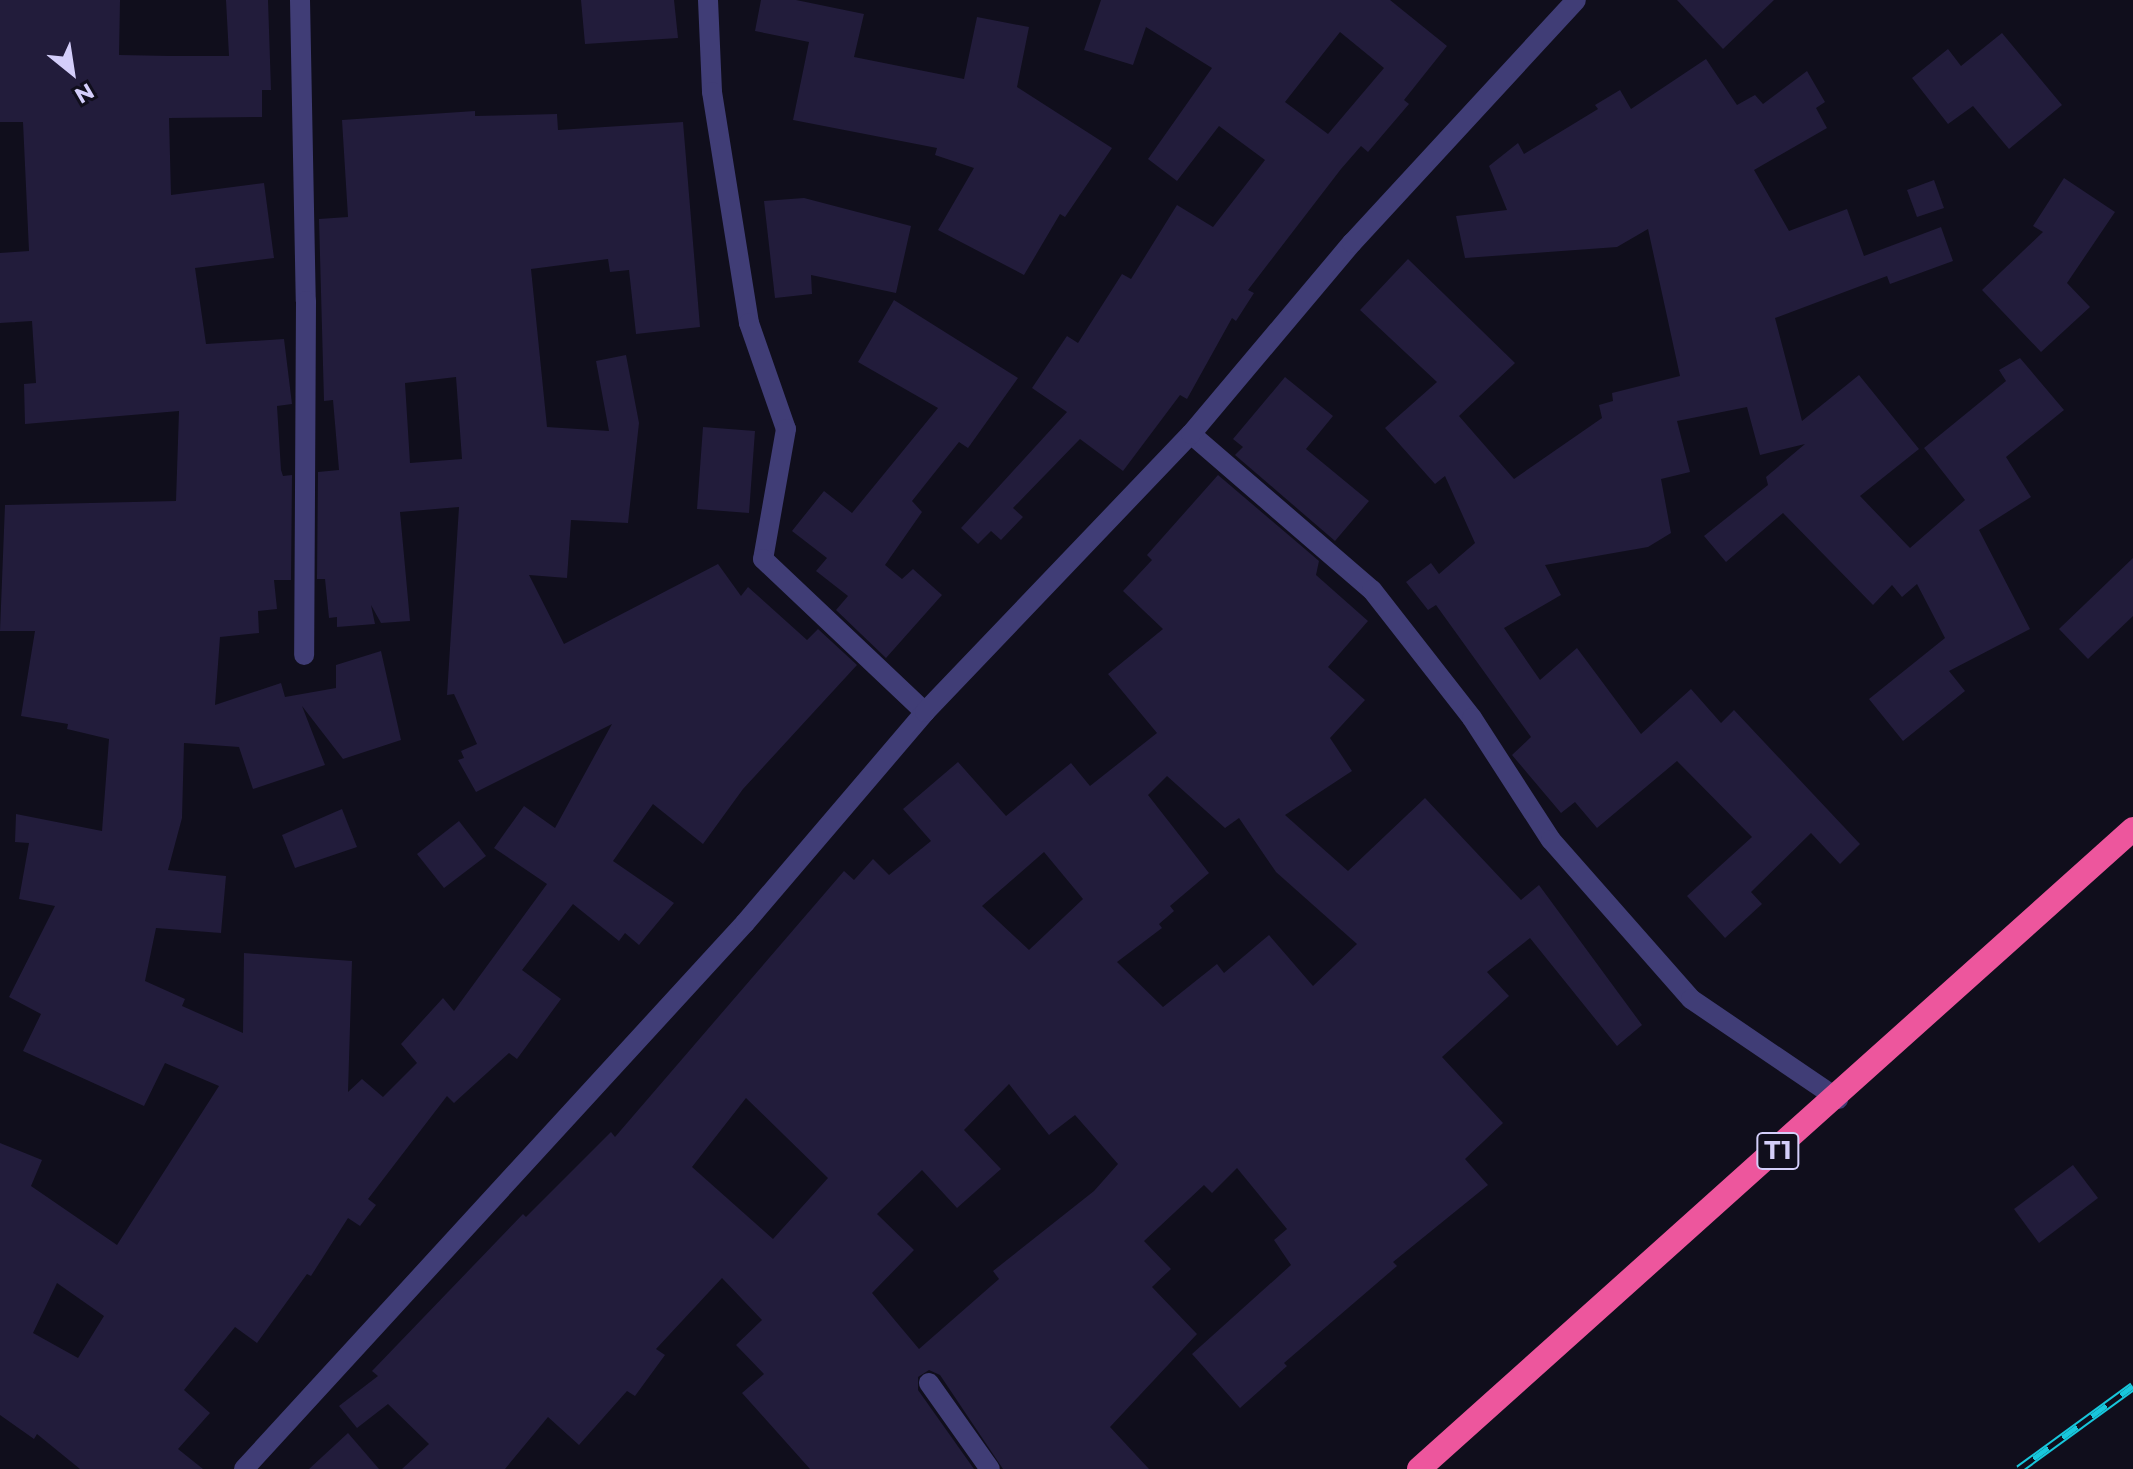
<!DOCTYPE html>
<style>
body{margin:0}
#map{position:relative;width:2133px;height:1469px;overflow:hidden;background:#100e1c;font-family:Montserrat,sans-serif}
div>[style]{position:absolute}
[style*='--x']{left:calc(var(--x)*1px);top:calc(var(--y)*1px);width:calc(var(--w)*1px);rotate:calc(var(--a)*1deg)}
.building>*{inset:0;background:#221c3b}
.minor>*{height:20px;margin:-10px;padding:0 10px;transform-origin:10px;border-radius:10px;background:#403d76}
.highway>*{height:24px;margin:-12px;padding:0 12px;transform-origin:12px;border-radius:12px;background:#ed569d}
.rail>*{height:9px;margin-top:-4.5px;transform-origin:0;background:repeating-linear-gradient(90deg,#100e1c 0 18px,#18c7dc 0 36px);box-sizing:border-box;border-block:2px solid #18c7dc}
span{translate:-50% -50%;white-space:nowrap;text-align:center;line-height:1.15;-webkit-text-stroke:6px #100e1c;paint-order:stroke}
.shield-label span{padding:2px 6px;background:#100e1c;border:2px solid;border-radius:6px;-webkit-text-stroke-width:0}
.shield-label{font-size:26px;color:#d4cefa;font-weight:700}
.north{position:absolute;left:32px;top:32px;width:80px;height:80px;-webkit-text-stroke:6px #100e1c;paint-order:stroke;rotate:150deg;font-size:22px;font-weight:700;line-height:32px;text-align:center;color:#d4cefa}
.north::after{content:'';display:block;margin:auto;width:28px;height:36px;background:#d4cefa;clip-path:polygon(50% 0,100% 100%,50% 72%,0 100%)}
</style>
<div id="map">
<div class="building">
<div style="clip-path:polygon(evenodd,0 0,120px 0,119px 55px,170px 56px,229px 56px,226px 0,268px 0,271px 90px,262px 90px,262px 117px,169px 118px,171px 195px,264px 183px,274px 258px,195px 268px,206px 344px,284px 339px,292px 404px,277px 406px,281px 470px,283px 476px,292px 475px,291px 580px,274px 580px,277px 609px,258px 611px,259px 633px,220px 637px,215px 705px,281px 683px,285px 697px,336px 688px,336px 665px,381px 651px,401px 740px,343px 759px,302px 706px,325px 765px,253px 789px,239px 747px,184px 743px,182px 818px,168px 870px,226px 876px,221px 933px,156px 928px,145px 981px,185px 999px,182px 1006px,243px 1033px,244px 953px,352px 961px,348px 1092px,362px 1079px,383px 1097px,417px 1063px,401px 1044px,443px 998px,454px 1011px,547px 884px,494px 848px,524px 806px,555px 828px,612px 724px,476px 792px,458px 760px,464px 758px,461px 751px,477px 744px,454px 694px,447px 695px,459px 507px,400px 512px,410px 621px,381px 623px,371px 605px,375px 624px,337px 627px,337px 617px,329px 618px,325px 579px,317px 579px,318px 472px,339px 470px,333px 400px,324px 401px,319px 219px,348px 217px,342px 120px,475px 111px,475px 116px,557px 114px,558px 130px,683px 122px,700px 327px,636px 334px,629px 270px,610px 272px,608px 259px,531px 269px,547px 427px,609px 431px,596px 361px,626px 355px,639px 423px,628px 523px,571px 520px,567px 578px,529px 575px,564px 644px,718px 564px,741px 596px,748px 587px,807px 640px,818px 629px,857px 665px,743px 789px,703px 844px,653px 804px,613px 861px,674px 903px,639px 945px,625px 933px,619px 941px,573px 904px,522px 970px,561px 999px,517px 1059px,509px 1053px,454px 1103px,447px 1096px,368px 1199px,376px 1205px,360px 1226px,348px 1218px,311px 1276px,307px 1274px,257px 1343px,235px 1327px,184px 1390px,210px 1413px,178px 1449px,203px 1469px,80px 1469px,37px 1434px,34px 1439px,0 1415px,0 1143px,42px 1160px,31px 1186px,117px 1245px,219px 1086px,165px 1063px,144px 1106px,23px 1051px,41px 1014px,9px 997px,55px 906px,19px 899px,29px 843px,15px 842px,16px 814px,102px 831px,109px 739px,67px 729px,68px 724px,21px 716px,35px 631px,0 631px,5px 505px,176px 501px,179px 411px,25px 424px,24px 384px,36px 383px,32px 321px,0 323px,0 253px,29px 251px,23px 122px,0 122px,0 0,456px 377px,462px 459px,410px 463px,405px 383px,456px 377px,0 0,57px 1283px,104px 1316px,78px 1358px,33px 1333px,57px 1283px)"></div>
<div style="clip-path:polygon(581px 0,674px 0,678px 38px,585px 44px)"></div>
<div style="clip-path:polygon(761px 0,796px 0,864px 14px,854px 57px,964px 79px,977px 17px,1029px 27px,1017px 87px,1112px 148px,1065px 217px,1060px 214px,1024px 275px,938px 230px,974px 168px,935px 155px,937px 148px,793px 120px,809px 42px,755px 31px)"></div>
<div style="clip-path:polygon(evenodd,1101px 0,1390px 0,1447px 46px,1404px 100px,1409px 104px,1368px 152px,1361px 146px,1341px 169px,1248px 290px,1254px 293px,1236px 321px,1232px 318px,1187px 399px,1180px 395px,1123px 471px,1080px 439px,1013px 508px,1023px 517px,1001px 540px,991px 531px,978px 544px,961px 528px,1067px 412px,1032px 388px,1067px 336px,1078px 343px,1122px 274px,1131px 279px,1177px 205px,1213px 227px,1265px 160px,1219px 126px,1177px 181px,1148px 159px,1212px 68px,1146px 27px,1133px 65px,1084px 50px,1101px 0,1340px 32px,1384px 68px,1328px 134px,1285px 102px,1340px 32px)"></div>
<div style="clip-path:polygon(1677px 0,1774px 0,1723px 49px)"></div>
<div style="clip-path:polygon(2002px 33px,2062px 105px,2009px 149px,1973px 106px,1948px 124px,1912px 78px,1948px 49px,1961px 66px)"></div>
<div style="clip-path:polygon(1706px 59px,1737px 105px,1755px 95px,1763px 104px,1807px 71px,1825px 102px,1816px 108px,1827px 128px,1754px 170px,1789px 231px,1847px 209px,1864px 256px,1941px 227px,1953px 261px,1890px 284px,1887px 276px,1775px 318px,1802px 421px,1859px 375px,1919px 449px,1860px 496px,1910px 548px,1965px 500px,1924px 448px,2006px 381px,1999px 370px,2020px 358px,2064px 410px,2006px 457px,2031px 497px,1979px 530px,2030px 629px,1949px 671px,1965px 691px,1903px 741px,1869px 699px,1945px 638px,1917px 584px,1902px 597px,1892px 585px,1873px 605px,1783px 513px,1726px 562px,1704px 536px,1768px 485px,1766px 477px,1805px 444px,1760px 455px,1747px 407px,1677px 421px,1690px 472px,1661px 479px,1671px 533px,1648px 547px,1545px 565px,1561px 595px,1504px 628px,1540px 680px,1577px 648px,1641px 734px,1691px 689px,1721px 723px,1734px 710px,1860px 844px,1840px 864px,1811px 833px,1751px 892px,1762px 904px,1725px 938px,1687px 896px,1752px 837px,1677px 761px,1597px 828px,1575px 802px,1561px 813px,1512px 755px,1531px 737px,1436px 605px,1428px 610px,1406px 582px,1431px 563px,1439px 574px,1475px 543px,1445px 476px,1435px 484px,1385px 428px,1437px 382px,1360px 310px,1408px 259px,1515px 363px,1459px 416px,1514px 479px,1602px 418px,1599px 405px,1613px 401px,1612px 393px,1680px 376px,1648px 229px,1617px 247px,1465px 258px,1456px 216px,1507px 210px,1489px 166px,1518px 143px,1524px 154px,1598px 109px,1595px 105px,1620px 90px,1631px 109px)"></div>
<div style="clip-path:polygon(2064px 178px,2115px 212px,2067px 283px,2090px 307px,2041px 352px,1982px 290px,2043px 232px,2033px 226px)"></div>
<div style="clip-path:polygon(1934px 180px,1944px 208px,1917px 217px,1907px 190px)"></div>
<div style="clip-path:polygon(804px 198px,911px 226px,896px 293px,811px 275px,812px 294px,775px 298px,764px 201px)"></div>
<div style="clip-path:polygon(894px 300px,1018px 378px,968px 448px,959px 442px,912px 501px,922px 512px,885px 565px,902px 579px,913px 569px,942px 595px,886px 658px,836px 610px,848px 596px,816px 571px,827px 558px,792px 531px,824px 491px,852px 513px,938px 408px,858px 362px)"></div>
<div style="clip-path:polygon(1285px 377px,1333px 416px,1306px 449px,1369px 501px,1335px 541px,1235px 455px,1243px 447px,1233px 439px)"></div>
<div style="clip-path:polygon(703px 427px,755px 431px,749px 513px,697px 509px)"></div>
<div style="clip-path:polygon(evenodd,1218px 475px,1319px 561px,1316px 575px,1368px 621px,1328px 667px,1365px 700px,1330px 738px,1352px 771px,1285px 815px,1348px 871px,1425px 798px,1521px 900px,1539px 885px,1642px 1025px,1617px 1046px,1530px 938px,1487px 972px,1509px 996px,1442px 1057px,1503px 1123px,1465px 1159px,1488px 1185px,1393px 1262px,1397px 1266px,1284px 1363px,1287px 1366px,1240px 1408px,1192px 1354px,1291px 1265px,1274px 1240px,1287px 1229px,1237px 1168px,1212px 1193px,1204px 1185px,1144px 1241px,1171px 1269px,1152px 1287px,1197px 1334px,1110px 1427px,1149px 1469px,1003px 1469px,940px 1375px,929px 1370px,918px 1377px,918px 1390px,974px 1469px,810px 1469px,742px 1393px,764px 1374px,736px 1345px,762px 1320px,722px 1278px,656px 1349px,665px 1355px,635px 1396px,627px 1391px,579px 1445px,548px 1417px,505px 1469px,402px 1469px,429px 1444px,388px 1404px,357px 1428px,339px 1406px,378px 1376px,372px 1371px,523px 1214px,526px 1217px,611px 1132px,615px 1137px,844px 871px,854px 880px,873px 859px,889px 875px,931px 841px,903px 809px,958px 762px,1006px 816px,1071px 763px,1090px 786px,1157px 733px,1108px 674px,1163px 629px,1123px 591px,1152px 560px,1147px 555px,1218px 475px,1167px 776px,1225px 828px,1239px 818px,1276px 872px,1357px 944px,1313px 986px,1269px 935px,1224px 973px,1217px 964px,1163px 1007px,1117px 962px,1162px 928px,1159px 924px,1174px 911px,1170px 906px,1209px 873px,1148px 795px,1167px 776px,1218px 475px,1044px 852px,1083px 899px,1029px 950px,982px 906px,1044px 852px,1218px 475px,1009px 1084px,1049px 1135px,1075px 1115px,1118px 1164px,1094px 1191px,993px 1271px,999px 1279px,919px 1349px,872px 1293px,914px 1250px,877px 1214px,922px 1170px,957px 1208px,1001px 1169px,964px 1130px,1009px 1084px,1218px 475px,746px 1098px,828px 1178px,773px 1239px,692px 1167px,746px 1098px)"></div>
<div style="clip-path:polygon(2133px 558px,2133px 616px,2088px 659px,2059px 629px)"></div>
<div style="clip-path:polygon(342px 809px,357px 847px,295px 868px,282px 835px)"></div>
<div style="clip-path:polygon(459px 821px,486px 856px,444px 888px,417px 854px)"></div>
<div style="clip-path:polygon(2073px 1165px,2098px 1198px,2039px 1243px,2014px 1209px)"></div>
<div style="clip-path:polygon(348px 1433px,379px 1469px,309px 1469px)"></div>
</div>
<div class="minor">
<div style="--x:300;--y:0;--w:301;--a:88.9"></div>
<div style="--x:306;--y:301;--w:354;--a:90.3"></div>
<div style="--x:708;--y:0;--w:92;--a:87.5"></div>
<div style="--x:712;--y:92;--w:234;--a:80.9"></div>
<div style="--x:749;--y:323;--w:112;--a:70.8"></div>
<div style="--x:786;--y:429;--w:132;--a:100"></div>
<div style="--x:763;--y:559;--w:223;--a:43.4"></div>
<div style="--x:1191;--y:434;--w:239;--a:40.8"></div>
<div style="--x:1372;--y:590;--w:162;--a:52"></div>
<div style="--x:1472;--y:718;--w:145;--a:57.1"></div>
<div style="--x:1551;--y:840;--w:212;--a:48.6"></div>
<div style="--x:1691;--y:999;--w:178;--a:34.2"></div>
<div style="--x:929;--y:1383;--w:105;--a:54.7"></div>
<div style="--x:244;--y:1469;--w:741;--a:-47.46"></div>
<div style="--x:745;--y:923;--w:277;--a:-49.5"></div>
<div style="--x:925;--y:712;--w:385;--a:-46.3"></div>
<div style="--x:1191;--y:434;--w:250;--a:-49.9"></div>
<div style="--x:1352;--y:243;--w:330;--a:-47.3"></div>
</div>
<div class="highway">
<div style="--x:1419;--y:1469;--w:959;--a:-41.87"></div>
</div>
<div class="rail">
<div style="--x:2019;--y:1469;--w:141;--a:-36.1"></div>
</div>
<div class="shield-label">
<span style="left:1778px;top:1151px">T1</span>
</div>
<div class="north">N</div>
</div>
